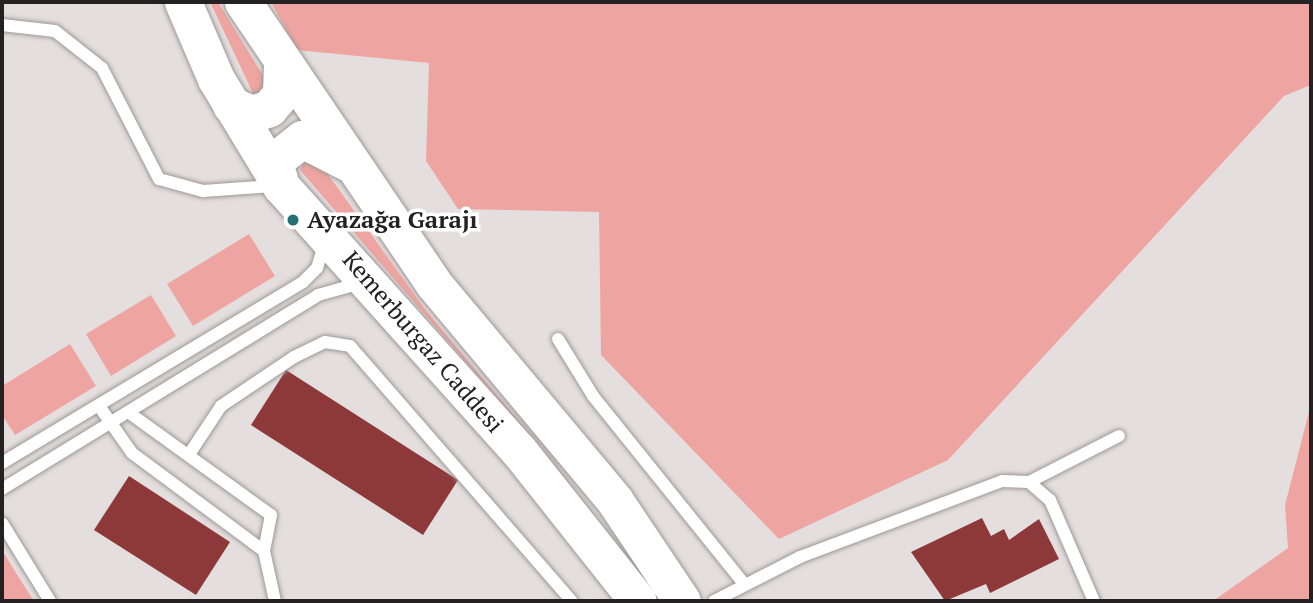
<!DOCTYPE html>
<meta charset="utf-8">
<style>
body{margin:0}
#map{position:relative;width:1313px;height:603px;overflow:hidden;background:#e4dede;font-family:"PT Serif",serif}
div>[style]{position:absolute}
[style*='--x']{left:calc(var(--x)*1px);top:calc(var(--y)*1px);width:calc(var(--w)*1px);rotate:calc(var(--a)*1deg)}
.green>*{inset:0;background:#eea5a1}
.building>*{inset:0;background:#8d3939}
.roads{filter:drop-shadow(0 0 2px #9e9898) drop-shadow(0 0 2px #9e9898)}
.lane>*{height:12px;margin:-6px;padding:0 6px;transform-origin:6px;border-radius:6px;background:#fff}
.primary>*{height:37px;margin:-18.5px;padding:0 18.5px;transform-origin:18.5px;border-radius:18.5px;background:#fff}
.dots>*{width:19px;height:19px;translate:-50% -50%;box-sizing:border-box;border:4px solid #fff;border-radius:50%}
span{translate:-50% -50%;white-space:nowrap;text-align:center;line-height:1.15;-webkit-text-stroke:7px #fff;paint-order:stroke}
.poi-label{font-size:24px;color:#232121;font-weight:700}
.left{translate:0 -50%;text-align:left}
.street-label{font-size:24px;color:#232121}
.frame{position:absolute;inset:0;border:4px solid #232121;pointer-events:none}
</style>
<div id="map">
<div class="green">
<div style="clip-path:polygon(210px 2px,218px 2px,270px 87px,255px 96px,251px 89px)"></div>
<div style="clip-path:polygon(271px 2px,1311px 2px,1311px 85px,1284px 96px,948px 460px,779px 539px,601px 355px,599px 212px,458px 209px,426px 161px,429px 63px,297px 50px)"></div>
<div style="clip-path:polygon(307px 156px,317px 159px,424px 308px,571px 484px,300px 170px)"></div>
<div style="clip-path:polygon(249px 234px,275px 276px,193px 326px,167px 284px)"></div>
<div style="clip-path:polygon(151px 295px,176px 336px,111px 376px,86px 334px)"></div>
<div style="clip-path:polygon(70px 344px,96px 386px,15px 435px,2px 415px,2px 386px)"></div>
<div style="clip-path:polygon(1311px 404px,1311px 601px,1213px 601px,1288px 548px,1285px 505px)"></div>
<div style="clip-path:polygon(2px 550px,16px 573px,34px 601px,2px 601px)"></div>
</div>
<div class="building">
<div style="clip-path:polygon(286px 370px,458px 480px,423px 535px,251px 425px)"></div>
<div style="clip-path:polygon(129px 476px,230px 542px,196px 595px,94px 530px)"></div>
<div style="clip-path:polygon(982px 518px,991px 536px,1004px 529px,1009px 540px,1039px 519px,1059px 559px,990px 593px,986px 584px,945px 601px,911px 552px)"></div>
</div>
<div class="roads">
<div class="lane">
<div style="--x:2;--y:25;--w:53;--a:6.5"></div>
<div style="--x:55;--y:31;--w:60;--a:38.2"></div>
<div style="--x:102;--y:68;--w:125;--a:62.8"></div>
<div style="--x:159;--y:179;--w:46;--a:15.3"></div>
<div style="--x:203;--y:191;--w:70;--a:-4.1"></div>
<div style="--x:558;--y:339;--w:67;--a:58.4"></div>
<div style="--x:593;--y:396;--w:241;--a:51.2"></div>
<div style="--x:99;--y:406;--w:57;--a:54.9"></div>
<div style="--x:132;--y:453;--w:164;--a:36.6"></div>
<div style="--x:128;--y:412;--w:176;--a:35.8"></div>
<div style="--x:271;--y:515;--w:37;--a:101"></div>
<div style="--x:264;--y:551;--w:51;--a:77.6"></div>
<div style="--x:190;--y:453;--w:56;--a:-56.6"></div>
<div style="--x:221;--y:406;--w:88;--a:-33.9"></div>
<div style="--x:294;--y:357;--w:34;--a:-26"></div>
<div style="--x:325;--y:342;--w:25;--a:9"></div>
<div style="--x:350;--y:346;--w:338;--a:49"></div>
<div style="--x:2;--y:463;--w:351;--a:-31"></div>
<div style="--x:303;--y:282;--w:20;--a:-45"></div>
<div style="--x:317;--y:268;--w:28;--a:-73"></div>
<div style="--x:1029;--y:482;--w:101;--a:-27.1"></div>
<div style="--x:2;--y:489;--w:371;--a:-31.5"></div>
<div style="--x:318;--y:295;--w:45;--a:-15.6"></div>
<div style="--x:2;--y:523;--w:92;--a:58.4"></div>
<div style="--x:714;--y:601;--w:97;--a:-27.1"></div>
<div style="--x:800;--y:557;--w:216;--a:-20.6"></div>
<div style="--x:1002;--y:481;--w:27;--a:2"></div>
<div style="--x:1029;--y:482;--w:28;--a:41"></div>
<div style="--x:1050;--y:500;--w:110;--a:66.5"></div>
</div>
<div class="primary">
<div style="--x:183;--y:2;--w:84;--a:66.8"></div>
<div style="--x:216;--y:79;--w:125;--a:58.7"></div>
<div style="--x:281;--y:186;--w:356;--a:48.1"></div>
<div style="--x:519;--y:451;--w:191;--a:51.6"></div>
<div style="--x:243;--y:2;--w:339;--a:55.9"></div>
<div style="--x:433;--y:283;--w:284;--a:50.1"></div>
<div style="--x:615;--y:501;--w:120;--a:56.2"></div>
<div style="--x:231;--y:105;--w:23;--a:23"></div>
<div style="--x:252;--y:114;--w:18;--a:-19"></div>
<div style="--x:269;--y:108;--w:18;--a:-49"></div>
<div style="--x:281;--y:94;--w:32;--a:-88"></div>
<div style="--x:281;--y:186;--w:26;--a:-106"></div>
<div style="--x:274;--y:161;--w:36;--a:-38"></div>
<div style="--x:302;--y:139;--w:51;--a:27.1"></div>
</div>
</div>
<div class="dots">
<div style="left:293px;top:220px;background:#257074"></div>
</div>
<div class="poi-label">
<span class="left" style="left:307px;top:220px">Ayazağa Garajı</span>
</div>
<div class="street-label">
<span style="left:423px;top:342px;rotate:49deg">Kemerburgaz Caddesi</span>
</div>
<div class="frame"></div>
</div>
